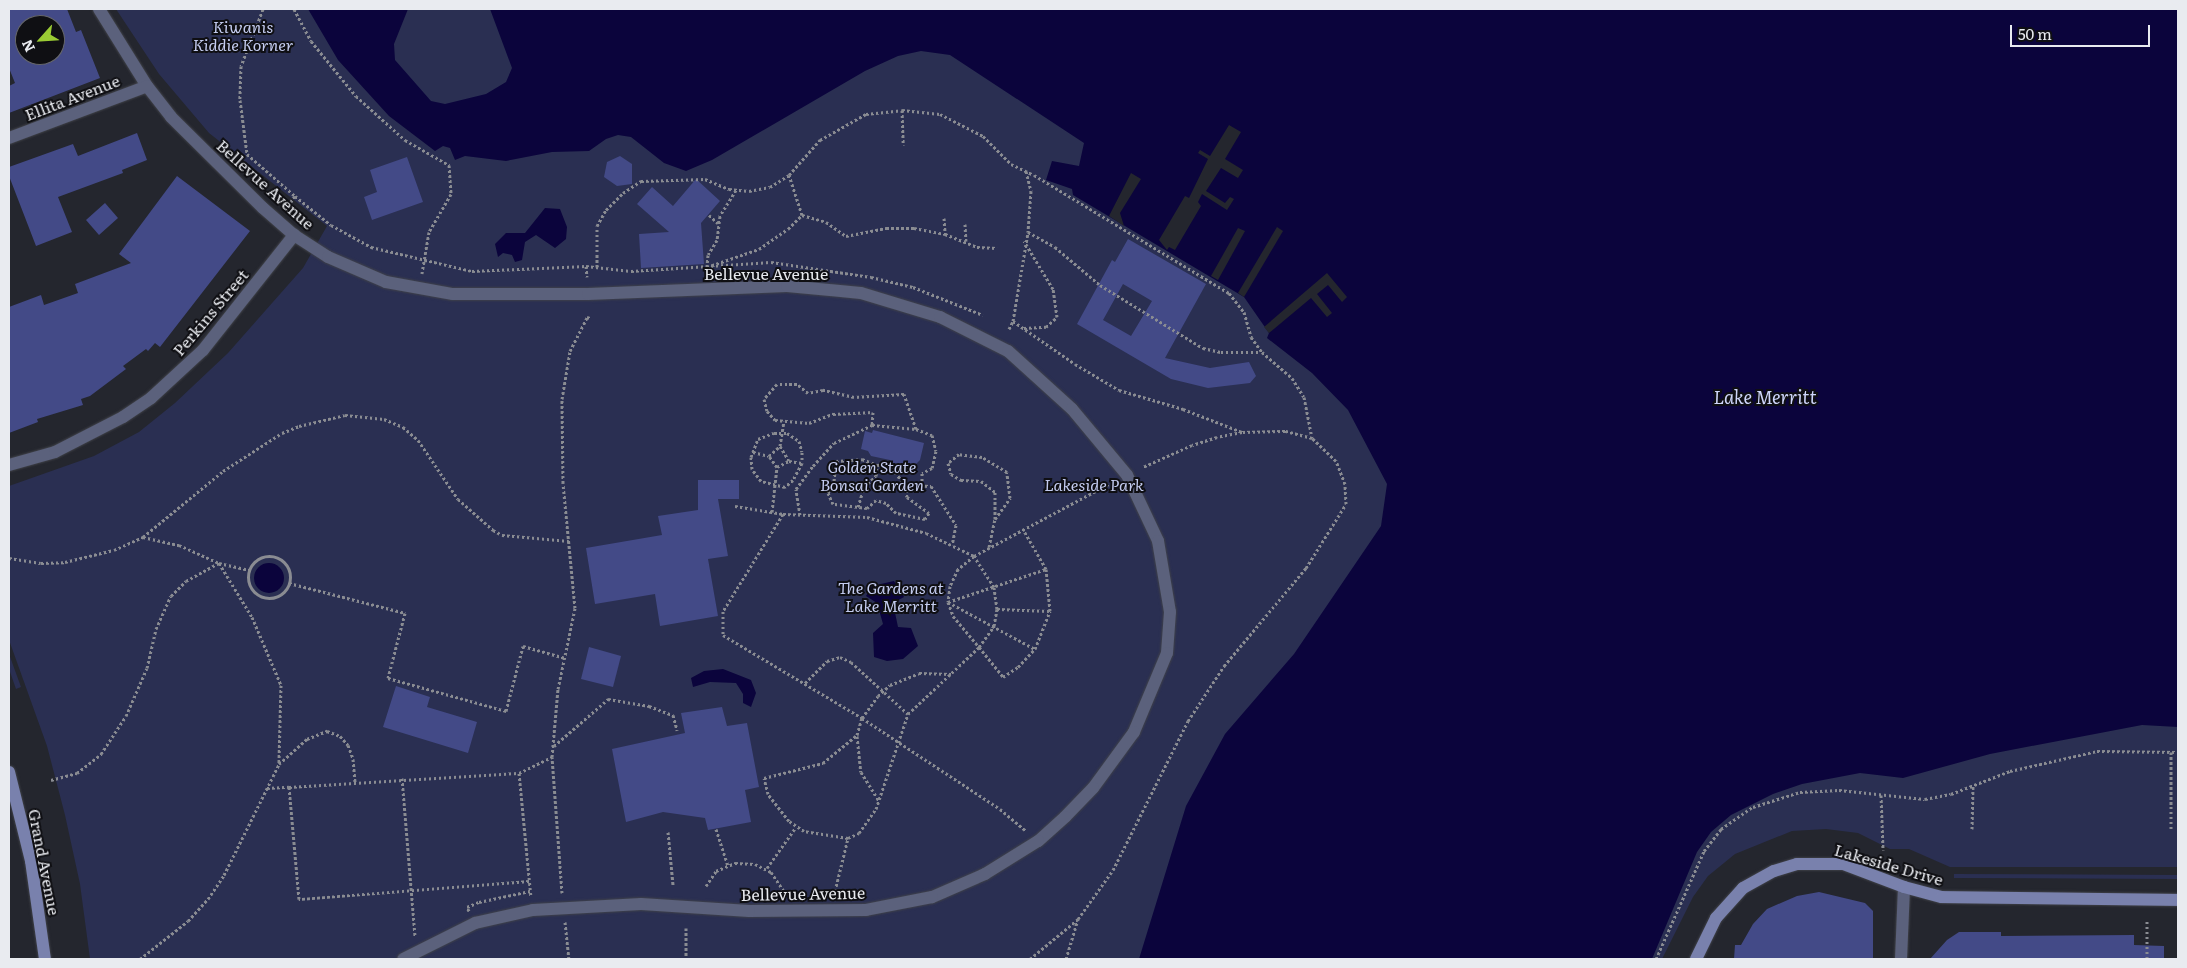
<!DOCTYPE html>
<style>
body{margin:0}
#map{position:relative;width:2187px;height:968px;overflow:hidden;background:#24262e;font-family:Literata,serif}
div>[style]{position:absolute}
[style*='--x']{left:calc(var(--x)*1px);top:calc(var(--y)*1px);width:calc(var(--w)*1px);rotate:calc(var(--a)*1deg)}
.green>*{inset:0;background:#2a2f52}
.water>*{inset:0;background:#0b043c}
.round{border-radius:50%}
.pier>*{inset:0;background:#24262e}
.building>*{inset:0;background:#434a87}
.path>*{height:3px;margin-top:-1.5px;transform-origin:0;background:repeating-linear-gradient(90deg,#8a8c92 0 2.5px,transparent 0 5px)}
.path>.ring{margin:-1.5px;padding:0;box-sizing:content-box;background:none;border:3px solid #8a8c92;border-radius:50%}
.roads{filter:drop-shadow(0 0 1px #404249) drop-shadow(0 0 1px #404249)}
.street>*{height:12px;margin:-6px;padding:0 6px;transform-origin:6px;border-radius:6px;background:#5b617c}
.secondary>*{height:12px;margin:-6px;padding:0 6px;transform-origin:6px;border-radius:6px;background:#7981ad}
span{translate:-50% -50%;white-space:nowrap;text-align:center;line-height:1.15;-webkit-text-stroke:4px #0f0f13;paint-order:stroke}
.park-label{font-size:16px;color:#c4ccf0;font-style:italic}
.street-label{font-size:16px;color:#e9ebf0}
.water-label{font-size:18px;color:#cfd6fb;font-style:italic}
.frame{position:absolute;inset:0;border:10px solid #e9ebf0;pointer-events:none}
.north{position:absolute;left:15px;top:15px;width:50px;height:50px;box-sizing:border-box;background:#0f0f13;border:1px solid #66676b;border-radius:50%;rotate:244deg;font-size:14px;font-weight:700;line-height:20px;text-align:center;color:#e9ebf0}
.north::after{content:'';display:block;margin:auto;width:18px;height:22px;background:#9acb34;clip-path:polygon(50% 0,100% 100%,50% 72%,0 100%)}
.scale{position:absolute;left:2010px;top:25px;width:140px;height:22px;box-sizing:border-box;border:2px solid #e9ebf0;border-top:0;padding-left:6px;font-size:15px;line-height:18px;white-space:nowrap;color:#e9ebf0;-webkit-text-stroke:4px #0f0f13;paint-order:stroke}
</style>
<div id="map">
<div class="green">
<div style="clip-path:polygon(116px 9px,2178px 9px,2178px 867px,1950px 867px,1909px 849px,1890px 849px,1858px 833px,1826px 829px,1792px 831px,1735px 854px,1708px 876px,1693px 897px,1662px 959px,90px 959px,80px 884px,65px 815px,47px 746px,9px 640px,9px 486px,94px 456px,139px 432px,175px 403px,228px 353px,303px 268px,327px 226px,209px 133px,159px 74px)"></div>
<div style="clip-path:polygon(9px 654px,21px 687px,16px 689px,9px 669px)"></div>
<div style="clip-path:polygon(1954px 874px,2178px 875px,2178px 879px,1954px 878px)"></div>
</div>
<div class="water">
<div style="clip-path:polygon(308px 9px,408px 9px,394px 44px,395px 60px,431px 101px,445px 104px,486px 94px,506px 82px,512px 68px,490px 9px,2178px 9px,2178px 727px,2142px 725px,1990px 754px,1903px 778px,1860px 773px,1802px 784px,1773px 794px,1731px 815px,1711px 832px,1697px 852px,1652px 959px,1139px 959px,1186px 806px,1225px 734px,1294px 654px,1381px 526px,1387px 484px,1348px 410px,1312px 373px,1267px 338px,1269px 333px,1244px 297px,1073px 195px,1072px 189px,1046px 180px,1052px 161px,1079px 166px,1084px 143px,950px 55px,921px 51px,898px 56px,865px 71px,712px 160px,686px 171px,664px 163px,631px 137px,618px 135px,606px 139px,589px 151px,552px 152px,506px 161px,465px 156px,455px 160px,450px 148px,443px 146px,435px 151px,389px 116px,338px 60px)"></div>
<div style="clip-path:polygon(545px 208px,560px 209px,567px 227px,566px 239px,555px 248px,536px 235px,525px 242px,522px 260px,515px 262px,512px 255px,503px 253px,498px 257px,495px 244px,506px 233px,525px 233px)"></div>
<div class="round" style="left:254px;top:563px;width:30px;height:30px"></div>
<div style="clip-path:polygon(894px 581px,904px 597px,893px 603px,898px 627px,911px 628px,918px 646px,903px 659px,887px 661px,874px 657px,873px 633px,883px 624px,877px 603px,866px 596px,872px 586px)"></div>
<div style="clip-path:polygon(723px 669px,751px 680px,756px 693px,751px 707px,743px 703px,743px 694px,736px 683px,710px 682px,693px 687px,691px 678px,704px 671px)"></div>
</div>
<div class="pier">
<div style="clip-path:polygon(1229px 125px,1241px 132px,1225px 159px,1243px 170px,1238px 178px,1221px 168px,1206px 191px,1225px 203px,1230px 197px,1234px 199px,1227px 210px,1202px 194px,1198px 202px,1201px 206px,1175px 250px,1169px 247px,1167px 250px,1159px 240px,1185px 196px,1189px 198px,1208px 159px,1198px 153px,1200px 150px,1210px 156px)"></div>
<div style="clip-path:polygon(1131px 173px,1141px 179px,1120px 213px,1124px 226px,1109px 216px)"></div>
<div style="clip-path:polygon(1277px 227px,1283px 231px,1244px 297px,1238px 293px)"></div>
<div style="clip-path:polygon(1238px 228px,1245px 231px,1218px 280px,1211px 276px)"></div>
<div style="clip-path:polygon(1327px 273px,1347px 297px,1342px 302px,1328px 285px,1317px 294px,1332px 313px,1327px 317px,1311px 298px,1269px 333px,1264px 327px)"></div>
</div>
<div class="building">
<div style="clip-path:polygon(evenodd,9px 9px,67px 9px,76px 32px,81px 30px,100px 78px,9px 113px,9px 86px,15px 83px,9px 68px,9px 9px,25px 25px,55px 25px,55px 55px,25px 55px,25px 25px)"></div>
<div style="clip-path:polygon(137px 133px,147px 160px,122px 170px,123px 173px,58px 197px,72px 232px,36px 246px,9px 176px,9px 167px,73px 144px,78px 156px)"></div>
<div style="clip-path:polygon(620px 156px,632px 164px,632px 184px,617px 186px,604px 177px,607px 162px)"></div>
<div style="clip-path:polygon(407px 157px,423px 202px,372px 220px,364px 197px,377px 192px,370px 170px)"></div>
<div style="clip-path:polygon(177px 176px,250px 231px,160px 347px,155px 343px,148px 351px,146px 349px,123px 366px,126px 369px,90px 396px,81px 399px,83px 405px,37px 419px,38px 422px,9px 433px,9px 307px,41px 295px,44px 305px,78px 293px,75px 284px,131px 263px,119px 254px)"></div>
<div style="clip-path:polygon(696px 179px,720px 201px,701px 223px,704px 264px,641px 268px,639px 234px,669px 232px,637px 204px,652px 187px,673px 206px)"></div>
<div style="clip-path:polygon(105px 203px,118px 218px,99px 235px,86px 220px)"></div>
<div style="clip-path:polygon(evenodd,1128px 239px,1206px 284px,1165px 358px,1210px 368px,1249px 362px,1256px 376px,1250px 383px,1208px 388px,1171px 379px,1077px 324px,1112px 260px,1115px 262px,1128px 239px,1123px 284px,1152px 301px,1131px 336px,1103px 320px,1123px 284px)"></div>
<div style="clip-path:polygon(873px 430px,924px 443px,920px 460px,905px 475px,890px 460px,871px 456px,868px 451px,861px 449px,865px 431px,872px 433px)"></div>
<div style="clip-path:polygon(698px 480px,739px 480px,739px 499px,718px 499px,728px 556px,708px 559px,718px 616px,660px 626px,655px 594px,595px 604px,586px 548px,662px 535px,658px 516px,698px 510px)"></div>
<div style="clip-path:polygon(589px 647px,621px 656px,613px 687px,581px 679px)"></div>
<div style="clip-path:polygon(396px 686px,430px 697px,427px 707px,477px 722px,468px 753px,383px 727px)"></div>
<div style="clip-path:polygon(722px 707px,727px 726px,747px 723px,759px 787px,745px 790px,751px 822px,708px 830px,705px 818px,663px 812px,626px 822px,612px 749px,685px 733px,681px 713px)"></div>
<div style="clip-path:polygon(1819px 892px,1865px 903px,1873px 911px,1873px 959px,1734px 959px,1735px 945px,1741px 945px,1753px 924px,1767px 909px,1797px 896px)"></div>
<div style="clip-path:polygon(1959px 932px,2001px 932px,2001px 936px,2134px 935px,2134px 945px,2164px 946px,2164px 959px,1930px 959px,1947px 940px)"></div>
</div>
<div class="path">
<div style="--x:263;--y:9;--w:61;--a:111.1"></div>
<div style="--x:241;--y:66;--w:34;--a:92"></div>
<div style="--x:240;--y:100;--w:54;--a:82.6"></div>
<div style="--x:247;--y:154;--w:64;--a:41.2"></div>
<div style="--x:295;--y:196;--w:17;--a:126"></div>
<div style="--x:294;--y:9;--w:36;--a:62"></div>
<div style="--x:311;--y:41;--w:71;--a:50.7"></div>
<div style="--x:356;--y:96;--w:66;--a:41.9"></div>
<div style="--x:405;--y:140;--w:51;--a:29.6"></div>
<div style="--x:449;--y:165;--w:29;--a:86"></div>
<div style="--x:451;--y:194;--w:44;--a:120.1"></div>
<div style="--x:429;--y:232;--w:42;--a:99.7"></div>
<div style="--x:902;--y:110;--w:35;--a:88"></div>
<div style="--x:1026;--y:171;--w:21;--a:76"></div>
<div style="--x:1031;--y:191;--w:41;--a:94.2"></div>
<div style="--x:1028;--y:232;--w:31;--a:29"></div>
<div style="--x:1055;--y:247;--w:59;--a:40.2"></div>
<div style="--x:1100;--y:285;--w:121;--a:31.5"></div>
<div style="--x:1203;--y:348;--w:18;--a:13"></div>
<div style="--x:1221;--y:352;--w:40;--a:0"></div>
<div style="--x:736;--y:190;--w:31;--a:122"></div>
<div style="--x:720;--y:216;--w:24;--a:97"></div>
<div style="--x:717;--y:240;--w:17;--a:121"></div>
<div style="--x:708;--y:255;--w:12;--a:95"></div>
<div style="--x:707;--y:267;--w:55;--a:-19.1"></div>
<div style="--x:759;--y:249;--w:35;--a:-35"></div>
<div style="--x:788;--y:229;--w:20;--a:-45"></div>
<div style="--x:802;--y:215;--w:42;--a:-108"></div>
<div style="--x:295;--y:196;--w:46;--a:38.9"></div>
<div style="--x:331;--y:225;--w:46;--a:28.8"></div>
<div style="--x:371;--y:247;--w:104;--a:13.4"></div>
<div style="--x:472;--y:271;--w:114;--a:-2.5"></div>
<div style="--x:586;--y:266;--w:45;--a:6.3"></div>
<div style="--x:631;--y:271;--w:140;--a:-3.7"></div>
<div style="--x:771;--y:262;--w:101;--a:8.5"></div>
<div style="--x:871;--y:277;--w:43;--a:13.4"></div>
<div style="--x:913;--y:287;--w:75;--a:21.8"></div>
<div style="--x:709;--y:215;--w:12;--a:42"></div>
<div style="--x:802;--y:215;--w:25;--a:16"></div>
<div style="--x:826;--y:222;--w:24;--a:35"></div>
<div style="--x:846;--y:236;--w:41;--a:-11.3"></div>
<div style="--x:886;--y:228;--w:28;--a:0"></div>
<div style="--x:914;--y:228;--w:32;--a:11"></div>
<div style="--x:945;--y:234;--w:35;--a:22"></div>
<div style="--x:977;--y:247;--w:20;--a:3"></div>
<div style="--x:944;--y:218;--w:16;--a:86"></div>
<div style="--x:965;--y:224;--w:17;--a:87"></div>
<div style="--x:586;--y:266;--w:11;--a:85"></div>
<div style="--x:597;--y:267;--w:41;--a:-90"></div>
<div style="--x:597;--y:226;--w:18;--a:-61"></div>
<div style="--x:606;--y:210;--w:24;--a:-45"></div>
<div style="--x:623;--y:193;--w:22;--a:-34"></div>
<div style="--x:641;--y:181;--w:64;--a:-1.8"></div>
<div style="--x:705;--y:179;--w:26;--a:23"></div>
<div style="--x:729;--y:189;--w:20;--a:6"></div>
<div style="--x:749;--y:191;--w:21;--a:-11"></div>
<div style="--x:770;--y:187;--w:22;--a:-32"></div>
<div style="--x:789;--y:175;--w:47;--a:-48.5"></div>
<div style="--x:820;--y:140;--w:53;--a:-29.5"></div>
<div style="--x:866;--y:114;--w:36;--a:-6"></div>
<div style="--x:902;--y:110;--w:38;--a:6"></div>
<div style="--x:940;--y:114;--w:48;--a:27.1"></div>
<div style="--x:983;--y:136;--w:40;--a:45"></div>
<div style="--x:1011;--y:164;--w:25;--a:26"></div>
<div style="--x:1034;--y:175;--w:228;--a:31.2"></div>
<div style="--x:1229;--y:293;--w:24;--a:52"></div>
<div style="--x:1244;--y:312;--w:26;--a:74"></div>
<div style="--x:1251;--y:337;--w:19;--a:54"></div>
<div style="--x:1262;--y:352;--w:40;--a:41"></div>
<div style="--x:1292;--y:378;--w:22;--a:58"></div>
<div style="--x:1304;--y:397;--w:42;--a:79"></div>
<div style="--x:1013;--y:321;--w:90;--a:-80.4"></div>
<div style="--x:1024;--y:328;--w:22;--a:-3"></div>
<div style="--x:1046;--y:327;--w:15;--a:-42"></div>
<div style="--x:1057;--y:317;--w:28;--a:-98"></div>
<div style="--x:1053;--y:289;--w:56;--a:-121.1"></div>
<div style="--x:1009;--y:329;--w:9;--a:-63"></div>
<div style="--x:1013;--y:321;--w:75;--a:34.7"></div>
<div style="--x:1075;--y:364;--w:51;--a:30.6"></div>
<div style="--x:1119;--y:390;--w:67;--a:16.5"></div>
<div style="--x:1183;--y:409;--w:63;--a:21.3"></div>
<div style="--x:916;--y:429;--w:37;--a:-109"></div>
<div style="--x:904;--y:394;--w:50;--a:176.6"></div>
<div style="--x:854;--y:397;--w:32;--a:-167"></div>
<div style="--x:823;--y:390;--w:15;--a:169"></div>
<div style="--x:808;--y:393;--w:14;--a:-141"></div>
<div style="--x:797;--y:384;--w:20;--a:180"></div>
<div style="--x:777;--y:384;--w:20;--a:131"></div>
<div style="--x:764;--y:399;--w:12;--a:76"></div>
<div style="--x:767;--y:411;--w:12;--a:48"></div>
<div style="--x:775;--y:420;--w:34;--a:5"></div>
<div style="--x:809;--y:423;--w:26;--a:-21"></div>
<div style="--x:833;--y:414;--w:40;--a:-2.9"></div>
<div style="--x:873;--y:412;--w:13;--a:94"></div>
<div style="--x:872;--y:425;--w:44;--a:5.2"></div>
<div style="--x:916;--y:429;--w:17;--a:21"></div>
<div style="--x:932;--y:435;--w:16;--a:76"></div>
<div style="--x:936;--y:451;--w:17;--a:103"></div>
<div style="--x:932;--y:468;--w:11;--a:153"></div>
<div style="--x:922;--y:473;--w:13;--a:90"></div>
<div style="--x:774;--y:433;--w:13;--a:0"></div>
<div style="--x:787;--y:433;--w:14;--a:34"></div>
<div style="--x:799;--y:441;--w:11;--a:75"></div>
<div style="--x:802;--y:452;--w:11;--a:90"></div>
<div style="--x:802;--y:463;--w:19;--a:118"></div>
<div style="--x:793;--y:480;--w:11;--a:139"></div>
<div style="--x:785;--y:487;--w:25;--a:-166"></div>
<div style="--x:761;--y:481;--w:15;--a:-127"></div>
<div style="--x:752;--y:469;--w:12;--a:-95"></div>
<div style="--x:751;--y:457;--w:19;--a:-69"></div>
<div style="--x:758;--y:439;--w:17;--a:-21"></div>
<div style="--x:780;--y:446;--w:17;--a:59"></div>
<div style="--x:753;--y:452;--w:16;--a:14"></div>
<div style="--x:777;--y:467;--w:13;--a:-27"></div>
<div style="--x:789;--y:461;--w:13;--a:9"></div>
<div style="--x:905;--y:485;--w:12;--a:81"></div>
<div style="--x:907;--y:497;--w:27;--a:36"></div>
<div style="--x:929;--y:513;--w:7;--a:124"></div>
<div style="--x:925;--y:519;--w:30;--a:-168"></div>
<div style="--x:896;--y:513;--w:14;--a:-135"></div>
<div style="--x:886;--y:503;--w:10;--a:-163"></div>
<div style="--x:876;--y:500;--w:12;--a:138"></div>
<div style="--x:867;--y:508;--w:34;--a:-173"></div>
<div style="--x:833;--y:504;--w:12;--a:-114"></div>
<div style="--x:828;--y:493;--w:13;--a:-63"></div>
<div style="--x:834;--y:481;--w:20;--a:-84"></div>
<div style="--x:836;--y:461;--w:26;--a:-4"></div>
<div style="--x:862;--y:459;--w:16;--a:22"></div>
<div style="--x:877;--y:465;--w:12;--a:-5"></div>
<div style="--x:889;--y:464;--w:26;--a:53"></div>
<div style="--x:905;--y:485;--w:26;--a:2"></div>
<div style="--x:931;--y:486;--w:46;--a:57.3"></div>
<div style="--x:956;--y:525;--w:20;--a:101"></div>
<div style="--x:735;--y:506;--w:49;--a:9.5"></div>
<div style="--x:783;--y:514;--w:84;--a:2"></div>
<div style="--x:867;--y:517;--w:61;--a:15.2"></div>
<div style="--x:926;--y:533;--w:53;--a:25.6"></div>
<div style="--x:974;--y:556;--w:153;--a:-28.1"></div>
<div style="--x:858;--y:507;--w:21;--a:-73"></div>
<div style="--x:864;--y:487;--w:16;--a:-43"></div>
<div style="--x:876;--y:476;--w:11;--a:-85"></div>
<div style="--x:772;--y:512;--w:45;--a:-83.7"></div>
<div style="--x:777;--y:467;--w:14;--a:-126"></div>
<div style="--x:769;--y:456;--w:15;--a:-42"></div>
<div style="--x:780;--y:446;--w:25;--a:-81"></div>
<div style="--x:783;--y:514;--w:114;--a:121.7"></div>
<div style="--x:723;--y:611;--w:24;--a:90"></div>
<div style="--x:723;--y:635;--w:162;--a:30.8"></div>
<div style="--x:862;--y:718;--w:165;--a:33.4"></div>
<div style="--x:1000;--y:809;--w:34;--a:40"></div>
<div style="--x:800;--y:515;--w:26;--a:-99"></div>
<div style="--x:796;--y:489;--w:29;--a:-54"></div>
<div style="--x:813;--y:466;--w:31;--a:-48"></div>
<div style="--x:834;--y:443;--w:42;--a:-25.3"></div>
<div style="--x:143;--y:537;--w:37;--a:13"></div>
<div style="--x:179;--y:545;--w:44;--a:24.2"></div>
<div style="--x:219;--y:563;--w:31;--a:13"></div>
<div style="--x:989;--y:547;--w:29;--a:-78"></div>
<div style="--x:995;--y:519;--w:26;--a:-54"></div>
<div style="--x:1010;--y:498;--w:26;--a:-97"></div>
<div style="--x:1007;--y:472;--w:29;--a:-149"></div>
<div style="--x:982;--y:457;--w:23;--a:-173"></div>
<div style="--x:959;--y:454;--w:14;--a:141"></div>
<div style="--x:948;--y:463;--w:11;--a:75"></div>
<div style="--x:951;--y:474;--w:12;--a:31"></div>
<div style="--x:961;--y:480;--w:20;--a:3"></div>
<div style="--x:981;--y:481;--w:18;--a:38"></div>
<div style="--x:995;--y:492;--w:27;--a:90"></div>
<div class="ring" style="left:248px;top:556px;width:39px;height:39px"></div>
<div style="--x:9;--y:558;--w:32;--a:9"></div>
<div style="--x:41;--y:563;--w:24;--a:-2"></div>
<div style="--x:65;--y:562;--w:50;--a:-13.8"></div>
<div style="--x:114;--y:550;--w:32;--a:-24"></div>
<div style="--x:143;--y:537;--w:104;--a:-39.5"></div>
<div style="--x:223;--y:471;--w:70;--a:-32.8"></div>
<div style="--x:282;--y:433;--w:18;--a:-22"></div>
<div style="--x:299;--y:426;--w:47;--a:-13.4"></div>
<div style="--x:345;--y:415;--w:39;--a:6"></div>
<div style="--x:384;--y:419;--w:21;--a:23"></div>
<div style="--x:403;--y:427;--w:20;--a:41"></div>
<div style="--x:418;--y:440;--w:71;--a:55.9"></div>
<div style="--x:458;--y:499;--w:47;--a:41.5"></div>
<div style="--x:493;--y:530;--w:10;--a:29"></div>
<div style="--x:502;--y:535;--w:67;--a:5.1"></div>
<div style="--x:289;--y:583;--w:120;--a:14.5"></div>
<div style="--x:405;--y:613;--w:67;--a:104.7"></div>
<div style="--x:388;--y:678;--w:123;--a:15.6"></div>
<div style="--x:506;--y:711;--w:67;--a:-75.3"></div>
<div style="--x:523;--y:646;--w:44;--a:15.9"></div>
<div style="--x:948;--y:602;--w:103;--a:-18.6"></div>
<div style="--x:948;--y:602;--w:99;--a:28.4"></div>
<div style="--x:997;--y:609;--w:52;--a:2.2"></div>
<div style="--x:805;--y:683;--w:31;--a:-45"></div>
<div style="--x:827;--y:661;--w:14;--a:-17"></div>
<div style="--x:840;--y:657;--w:12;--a:24"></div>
<div style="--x:851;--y:662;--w:77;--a:42.4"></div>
<div style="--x:857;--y:736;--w:36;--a:84"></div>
<div style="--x:861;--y:772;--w:34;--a:58"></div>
<div style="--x:554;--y:746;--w:72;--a:-41"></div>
<div style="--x:608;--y:699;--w:42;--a:9.7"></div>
<div style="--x:649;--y:706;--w:26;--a:21"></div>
<div style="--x:673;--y:715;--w:16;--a:75"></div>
<div style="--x:519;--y:773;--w:125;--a:84.5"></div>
<div style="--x:402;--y:778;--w:160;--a:85.3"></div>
<div style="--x:51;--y:780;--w:27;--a:-15"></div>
<div style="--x:77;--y:773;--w:31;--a:-38"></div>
<div style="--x:101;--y:754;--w:45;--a:-56.7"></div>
<div style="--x:126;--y:716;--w:52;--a:-66.4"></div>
<div style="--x:147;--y:668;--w:40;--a:-77"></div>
<div style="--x:156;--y:629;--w:36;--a:-66"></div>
<div style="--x:171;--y:596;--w:21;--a:-45"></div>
<div style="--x:186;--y:581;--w:38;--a:-29"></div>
<div style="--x:219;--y:563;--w:63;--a:58.6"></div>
<div style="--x:252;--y:617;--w:74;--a:66.9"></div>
<div style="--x:281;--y:685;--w:79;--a:91.5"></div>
<div style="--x:267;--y:788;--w:22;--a:-3"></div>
<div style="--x:1881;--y:795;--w:55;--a:87.9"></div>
<div style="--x:716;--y:829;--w:39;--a:72"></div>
<div style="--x:1972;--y:829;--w:44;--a:-88.7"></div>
<div style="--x:2171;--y:829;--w:77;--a:-90"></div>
<div style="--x:668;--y:832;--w:53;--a:84.6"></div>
<div style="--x:848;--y:838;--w:45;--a:-171"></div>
<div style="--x:804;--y:831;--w:18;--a:-146"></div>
<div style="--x:789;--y:821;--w:34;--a:-128"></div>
<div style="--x:768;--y:794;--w:16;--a:-104"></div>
<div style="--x:764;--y:778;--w:61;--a:-14.3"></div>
<div style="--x:823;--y:763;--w:44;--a:-39.5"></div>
<div style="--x:857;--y:735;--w:18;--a:-74"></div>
<div style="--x:862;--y:718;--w:27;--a:-54"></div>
<div style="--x:878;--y:696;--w:16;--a:-43"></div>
<div style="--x:890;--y:685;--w:31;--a:-22"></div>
<div style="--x:919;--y:673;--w:32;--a:2"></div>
<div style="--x:767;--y:868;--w:50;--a:-54.7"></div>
<div style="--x:529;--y:881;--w:231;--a:175.5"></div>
<div style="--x:299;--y:899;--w:112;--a:-95.1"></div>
<div style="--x:289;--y:787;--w:230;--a:-3.5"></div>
<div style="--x:519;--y:773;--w:37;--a:-26"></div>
<div style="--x:706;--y:886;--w:18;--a:-56"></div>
<div style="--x:716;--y:871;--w:21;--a:-23"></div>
<div style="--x:735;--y:863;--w:20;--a:3"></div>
<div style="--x:755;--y:864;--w:18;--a:27"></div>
<div style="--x:771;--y:872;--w:22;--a:56"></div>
<div style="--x:835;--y:891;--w:55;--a:-76.2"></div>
<div style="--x:848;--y:838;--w:12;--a:-24"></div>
<div style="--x:859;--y:833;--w:29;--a:-55"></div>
<div style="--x:876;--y:809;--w:100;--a:-71.4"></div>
<div style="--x:908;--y:714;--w:98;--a:-43.3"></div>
<div style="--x:979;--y:647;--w:26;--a:-54"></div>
<div style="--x:994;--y:626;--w:17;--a:-80"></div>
<div style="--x:997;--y:609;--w:22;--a:-98"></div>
<div style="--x:994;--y:587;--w:37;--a:-123"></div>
<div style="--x:974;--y:556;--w:21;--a:141"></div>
<div style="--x:958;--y:569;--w:19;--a:115"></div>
<div style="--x:950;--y:586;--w:16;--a:97"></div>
<div style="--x:948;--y:602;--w:15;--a:70"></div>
<div style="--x:953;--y:616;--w:40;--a:50"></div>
<div style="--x:979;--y:647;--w:38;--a:51"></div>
<div style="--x:1003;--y:677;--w:18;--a:-34"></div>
<div style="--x:1018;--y:667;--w:25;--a:-47"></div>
<div style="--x:1035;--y:649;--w:41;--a:-68.5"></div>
<div style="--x:1050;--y:611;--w:42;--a:-95.4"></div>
<div style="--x:1046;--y:569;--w:46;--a:-119.9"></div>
<div style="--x:562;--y:893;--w:136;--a:-94.2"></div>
<div style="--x:552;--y:757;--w:68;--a:-85"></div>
<div style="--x:558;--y:689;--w:83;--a:-78.1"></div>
<div style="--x:575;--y:608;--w:126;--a:-95.5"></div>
<div style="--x:563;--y:483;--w:84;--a:-90.7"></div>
<div style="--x:562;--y:399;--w:49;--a:-80.5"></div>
<div style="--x:570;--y:351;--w:38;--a:-63"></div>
<div style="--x:587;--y:317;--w:3;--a:18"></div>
<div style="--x:469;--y:911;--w:4;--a:-117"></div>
<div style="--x:467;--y:907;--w:13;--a:-23"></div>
<div style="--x:479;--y:902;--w:52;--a:-12.2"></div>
<div style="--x:565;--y:922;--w:37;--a:84"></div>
<div style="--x:686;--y:928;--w:31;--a:90"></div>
<div style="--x:140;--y:959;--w:61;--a:-38.4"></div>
<div style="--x:188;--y:921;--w:30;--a:-48"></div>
<div style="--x:208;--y:899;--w:29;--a:-56"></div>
<div style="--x:224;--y:875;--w:124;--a:-63.6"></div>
<div style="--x:279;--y:764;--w:38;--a:-42"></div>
<div style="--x:307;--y:739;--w:22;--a:-22"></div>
<div style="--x:327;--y:731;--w:14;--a:21"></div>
<div style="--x:340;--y:736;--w:12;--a:48"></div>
<div style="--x:348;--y:745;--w:15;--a:70"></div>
<div style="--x:353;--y:759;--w:24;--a:85"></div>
<div style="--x:1030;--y:959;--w:62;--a:-39.8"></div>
<div style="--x:1078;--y:919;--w:60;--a:-54.5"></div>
<div style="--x:1113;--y:870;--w:167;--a:-63.3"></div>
<div style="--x:1188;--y:721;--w:66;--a:-56.8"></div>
<div style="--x:1224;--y:666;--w:128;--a:-50.1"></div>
<div style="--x:1306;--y:568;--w:75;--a:-58"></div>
<div style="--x:1346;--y:504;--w:20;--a:-93"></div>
<div style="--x:1345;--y:484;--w:25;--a:-111"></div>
<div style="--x:1336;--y:461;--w:33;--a:-136"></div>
<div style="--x:1312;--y:438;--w:28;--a:-165"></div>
<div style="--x:1285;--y:431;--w:43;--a:178.7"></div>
<div style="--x:1242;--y:432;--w:25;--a:169"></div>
<div style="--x:1217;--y:437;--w:26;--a:162"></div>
<div style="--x:1192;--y:445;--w:54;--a:155.8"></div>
<div style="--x:1066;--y:959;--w:42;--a:-73.3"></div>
<div style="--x:1656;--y:959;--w:118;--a:-66"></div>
<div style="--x:1704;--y:851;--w:28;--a:-52"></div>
<div style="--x:1721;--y:829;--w:39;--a:-35"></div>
<div style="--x:1753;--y:807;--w:49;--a:-17.7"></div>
<div style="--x:1800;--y:792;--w:39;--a:-3"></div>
<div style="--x:1839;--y:790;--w:86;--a:6"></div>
<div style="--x:1925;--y:799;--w:26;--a:-11"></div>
<div style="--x:1951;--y:794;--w:63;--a:-21.3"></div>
<div style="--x:2010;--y:771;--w:89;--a:-12.9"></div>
<div style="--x:2097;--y:751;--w:81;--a:0.7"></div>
<div style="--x:2147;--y:959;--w:39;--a:-90"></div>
</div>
<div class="roads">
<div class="street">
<div style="--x:99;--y:9;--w:91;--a:58.1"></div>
<div style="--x:147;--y:86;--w:39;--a:52"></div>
<div style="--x:171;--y:117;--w:129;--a:44.7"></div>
<div style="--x:263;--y:208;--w:41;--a:41.1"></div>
<div style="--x:294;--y:235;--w:40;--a:32.9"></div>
<div style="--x:328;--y:257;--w:63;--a:23.3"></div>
<div style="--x:386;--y:282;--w:68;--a:10.2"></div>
<div style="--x:453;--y:294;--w:135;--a:0"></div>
<div style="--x:588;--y:294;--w:199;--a:-2.3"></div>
<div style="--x:787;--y:286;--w:74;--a:5.4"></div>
<div style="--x:861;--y:293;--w:83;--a:16.9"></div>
<div style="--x:940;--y:317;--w:76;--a:26.6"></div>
<div style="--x:1008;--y:351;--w:86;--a:42.2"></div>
<div style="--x:1072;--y:409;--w:86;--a:50.2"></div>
<div style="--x:1127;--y:475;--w:73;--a:64.8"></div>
<div style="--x:1158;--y:541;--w:72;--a:80.4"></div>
<div style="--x:1170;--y:612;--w:41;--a:94.2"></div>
<div style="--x:1167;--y:653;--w:86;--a:112.7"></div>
<div style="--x:1134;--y:732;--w:69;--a:126.2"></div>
<div style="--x:1093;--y:788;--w:40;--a:134"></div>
<div style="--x:1065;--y:817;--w:36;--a:138"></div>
<div style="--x:1038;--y:841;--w:62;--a:148.1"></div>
<div style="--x:985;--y:874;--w:58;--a:156.5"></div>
<div style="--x:932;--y:897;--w:67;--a:168.9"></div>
<div style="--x:866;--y:910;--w:117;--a:179.5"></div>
<div style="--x:749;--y:911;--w:108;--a:-176.3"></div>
<div style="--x:641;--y:904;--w:108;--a:176.8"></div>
<div style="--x:533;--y:910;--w:59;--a:167.4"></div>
<div style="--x:475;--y:923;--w:80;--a:153.4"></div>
<div style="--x:9;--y:138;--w:147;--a:-20.6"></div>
<div style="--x:9;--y:465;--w:48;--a:-15.8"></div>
<div style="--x:55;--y:452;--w:76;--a:-27.2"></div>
<div style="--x:123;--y:417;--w:34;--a:-34"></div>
<div style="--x:151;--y:398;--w:71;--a:-42.7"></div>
<div style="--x:203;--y:350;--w:147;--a:-51.6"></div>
<div style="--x:1901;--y:959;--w:72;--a:-87.6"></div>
</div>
<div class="secondary">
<div style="--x:9;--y:772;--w:92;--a:76.1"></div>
<div style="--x:31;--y:861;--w:99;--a:81.9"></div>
<div style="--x:1696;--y:959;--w:46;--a:-64"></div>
<div style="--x:1716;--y:918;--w:40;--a:-48"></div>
<div style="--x:1743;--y:888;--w:35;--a:-29"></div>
<div style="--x:1774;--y:871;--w:24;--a:-17"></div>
<div style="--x:1797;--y:864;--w:46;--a:0"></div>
<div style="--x:1843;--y:864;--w:65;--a:20.7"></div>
<div style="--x:1904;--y:887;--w:39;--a:15"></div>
<div style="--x:1942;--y:897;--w:236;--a:0.7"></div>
</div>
</div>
<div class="park-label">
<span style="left:243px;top:35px">Kiwanis<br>Kiddie Korner</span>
<span style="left:872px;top:475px">Golden State<br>Bonsai Garden</span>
<span style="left:1094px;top:484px">Lakeside Park</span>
<span style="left:891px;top:596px">The Gardens at<br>Lake Merritt</span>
</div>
<div class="street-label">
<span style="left:72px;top:97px;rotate:-21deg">Ellita Avenue</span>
<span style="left:266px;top:184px;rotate:42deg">Bellevue Avenue</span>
<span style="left:766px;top:273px">Bellevue Avenue</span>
<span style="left:210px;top:312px;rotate:-50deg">Perkins Street</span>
<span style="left:45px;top:862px;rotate:79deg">Grand Avenue</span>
<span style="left:1889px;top:864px;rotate:16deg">Lakeside Drive</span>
<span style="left:803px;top:893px;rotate:-1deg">Bellevue Avenue</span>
</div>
<div class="water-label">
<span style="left:1765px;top:397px">Lake Merritt</span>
</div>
<div class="frame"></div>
<div class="north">N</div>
<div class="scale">50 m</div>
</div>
